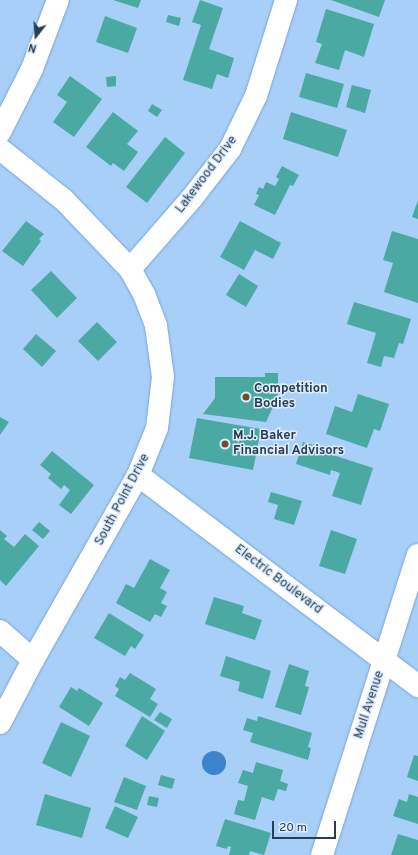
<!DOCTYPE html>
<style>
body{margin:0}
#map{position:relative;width:418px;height:855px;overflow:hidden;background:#a8cff8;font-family:Overpass,sans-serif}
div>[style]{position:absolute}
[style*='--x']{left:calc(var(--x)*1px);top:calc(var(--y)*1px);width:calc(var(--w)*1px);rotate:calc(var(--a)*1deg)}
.water>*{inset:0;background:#3c85cc}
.round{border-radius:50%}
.building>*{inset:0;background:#4ba9a3}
.roads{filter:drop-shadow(0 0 1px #77a6d8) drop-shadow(0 0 1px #77a6d8)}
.minor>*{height:22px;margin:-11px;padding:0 11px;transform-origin:11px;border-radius:11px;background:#fff}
.dots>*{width:11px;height:11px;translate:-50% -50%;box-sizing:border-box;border:2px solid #deedfd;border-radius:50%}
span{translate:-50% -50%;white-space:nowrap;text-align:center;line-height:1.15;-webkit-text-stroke:3px #deedfd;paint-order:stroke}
.street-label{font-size:13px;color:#293d52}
.poi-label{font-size:13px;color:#293d52;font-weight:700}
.left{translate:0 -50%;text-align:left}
.north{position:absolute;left:16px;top:16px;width:40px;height:40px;-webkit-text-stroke:3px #deedfd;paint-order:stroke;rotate:197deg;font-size:11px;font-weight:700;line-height:16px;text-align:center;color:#293d52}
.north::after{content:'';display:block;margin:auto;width:14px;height:18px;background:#293d52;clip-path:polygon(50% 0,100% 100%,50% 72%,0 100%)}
.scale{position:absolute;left:272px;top:821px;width:64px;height:18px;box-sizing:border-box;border:2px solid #293d52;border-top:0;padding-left:5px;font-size:12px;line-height:14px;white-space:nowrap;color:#293d52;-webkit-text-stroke:3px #deedfd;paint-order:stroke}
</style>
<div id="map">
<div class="water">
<div class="round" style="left:202px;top:751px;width:24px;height:24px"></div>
</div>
<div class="building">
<div style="clip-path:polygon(113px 0,141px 0,138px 8px)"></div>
<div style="clip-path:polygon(200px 0,223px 8px,209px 49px,234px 58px,228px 78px,217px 74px,212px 89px,183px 80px,201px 25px,192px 22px)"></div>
<div style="clip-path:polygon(331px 0,385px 0,379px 17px)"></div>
<div style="clip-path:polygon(326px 9px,374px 24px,364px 57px,345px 50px,339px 70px,315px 63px,322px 44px,316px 42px)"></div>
<div style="clip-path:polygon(168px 15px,181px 18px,179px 26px,166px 22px)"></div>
<div style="clip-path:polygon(105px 16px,137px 28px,128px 53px,96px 42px)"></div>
<div style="clip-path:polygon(306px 73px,344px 84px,337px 108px,299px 97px)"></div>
<div style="clip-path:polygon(70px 76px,102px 99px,74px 137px,53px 122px,67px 102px,57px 95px)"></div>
<div style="clip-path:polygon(116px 76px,116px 86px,107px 87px,106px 77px)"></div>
<div style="clip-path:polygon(352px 85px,371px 90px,365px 113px,346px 107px)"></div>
<div style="clip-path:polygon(152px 104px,162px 110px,157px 117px,148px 111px)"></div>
<div style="clip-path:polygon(113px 112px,138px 131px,127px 144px,138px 152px,124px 171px,113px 163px,111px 166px,86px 147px)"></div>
<div style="clip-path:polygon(291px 112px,347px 130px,338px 157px,283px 139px)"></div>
<div style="clip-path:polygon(165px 137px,185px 153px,147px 203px,126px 187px)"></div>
<div style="clip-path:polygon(282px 166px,299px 175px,293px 186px,290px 185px,275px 215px,254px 205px,259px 195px,256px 194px,259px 187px,263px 189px,266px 182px,275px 186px,279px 179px,276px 177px)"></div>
<div style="clip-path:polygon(418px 200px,418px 219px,412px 217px)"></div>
<div style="clip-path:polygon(26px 221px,44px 234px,39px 239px,41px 241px,23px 266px,2px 251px)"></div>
<div style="clip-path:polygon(240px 221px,281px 243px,273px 259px,255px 250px,244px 270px,220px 257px)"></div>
<div style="clip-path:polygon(392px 231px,418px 239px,418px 303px,384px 292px,393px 263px,383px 260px)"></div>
<div style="clip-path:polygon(51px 271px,77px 298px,57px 318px,31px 290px)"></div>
<div style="clip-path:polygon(239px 274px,258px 286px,246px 307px,226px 295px)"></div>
<div style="clip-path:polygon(354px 302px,411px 319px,403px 344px,399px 343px,394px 358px,384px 356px,381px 367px,367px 363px,376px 333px,347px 324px)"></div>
<div style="clip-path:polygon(97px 322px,117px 342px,98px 361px,78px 341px)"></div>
<div style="clip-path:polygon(36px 334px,56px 351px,42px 367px,23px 349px)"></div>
<div style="clip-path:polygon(265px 373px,278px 373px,278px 396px,266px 422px,203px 414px,215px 398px,215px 377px,265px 377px)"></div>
<div style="clip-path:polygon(358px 394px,389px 404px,380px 431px,374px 429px,367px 448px,326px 434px,335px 406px,352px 412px)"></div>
<div style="clip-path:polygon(0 417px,9px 422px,0 435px)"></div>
<div style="clip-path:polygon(197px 418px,261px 429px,253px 470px,189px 458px)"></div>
<div style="clip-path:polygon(303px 442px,337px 452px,336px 456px,373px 468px,361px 505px,332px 496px,340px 473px,331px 470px,330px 475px,296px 464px)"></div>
<div style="clip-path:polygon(52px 451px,94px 485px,71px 514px,59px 505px,70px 490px,64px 485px,61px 489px,48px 478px,51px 474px,40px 465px)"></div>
<div style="clip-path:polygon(271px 492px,302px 501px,294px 525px,274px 519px,278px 505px,268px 502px)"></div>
<div style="clip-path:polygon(39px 522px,50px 531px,43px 539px,32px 530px)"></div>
<div style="clip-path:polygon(0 530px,7px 536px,4px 539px,14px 547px,25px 534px,39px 546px,6px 586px,0 580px)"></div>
<div style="clip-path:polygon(331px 530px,357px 539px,345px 574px,319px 566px)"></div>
<div style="clip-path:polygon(150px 559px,170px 570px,160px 588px,167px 592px,161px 603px,167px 606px,161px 617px,155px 614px,150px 622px,116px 603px,126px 584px,134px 588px)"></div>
<div style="clip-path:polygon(214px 597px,244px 606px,242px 613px,262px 620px,255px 640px,205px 624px)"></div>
<div style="clip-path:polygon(109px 613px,144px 635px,135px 649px,131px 646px,125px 656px,94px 638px)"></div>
<div style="clip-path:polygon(226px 656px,271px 671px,263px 699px,238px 691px,240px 682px,220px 676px)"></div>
<div style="clip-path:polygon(289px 664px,309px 671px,305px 686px,309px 687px,301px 715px,275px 707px)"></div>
<div style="clip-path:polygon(130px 673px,156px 689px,150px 699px,158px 704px,150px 717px,115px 696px,119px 689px,115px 686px,120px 677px,125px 680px)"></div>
<div style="clip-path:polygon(71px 687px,77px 691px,79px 688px,103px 703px,89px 726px,59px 707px)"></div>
<div style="clip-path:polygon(160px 712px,172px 719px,167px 728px,154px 720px)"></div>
<div style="clip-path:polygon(142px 716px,165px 731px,147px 760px,125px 746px)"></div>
<div style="clip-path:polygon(258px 716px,312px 733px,308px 747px,311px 748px,308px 760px,250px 742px,253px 733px,243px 730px,247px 718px,257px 721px)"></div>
<div style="clip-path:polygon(61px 722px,90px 736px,71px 777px,42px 763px)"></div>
<div style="clip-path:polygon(414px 755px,418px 756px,418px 781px,407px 777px)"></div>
<div style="clip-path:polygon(256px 762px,283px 770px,280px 781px,288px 784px,286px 791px,278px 789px,274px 801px,262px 797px,255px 820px,234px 814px,238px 800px,244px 801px,248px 786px,238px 783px,243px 770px,253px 773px)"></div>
<div style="clip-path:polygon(161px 775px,175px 779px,172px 789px,158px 785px)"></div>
<div style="clip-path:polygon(124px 777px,146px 786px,137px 810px,114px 802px)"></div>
<div style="clip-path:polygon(45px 794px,91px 808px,82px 838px,36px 825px)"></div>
<div style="clip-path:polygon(409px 794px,418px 797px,418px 824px,393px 816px,399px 799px,407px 802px)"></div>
<div style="clip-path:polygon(149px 796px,159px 798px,157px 807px,147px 805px)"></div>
<div style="clip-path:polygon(115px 806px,138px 817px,128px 838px,105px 828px)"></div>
<div style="clip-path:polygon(225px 819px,271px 833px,264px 855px,250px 851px,249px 855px,229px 855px,231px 847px,228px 846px,227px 849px,216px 846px)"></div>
<div style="clip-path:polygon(398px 834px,418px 840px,418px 855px,391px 855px)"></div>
</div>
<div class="roads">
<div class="minor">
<div style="--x:0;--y:132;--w:71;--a:-63.1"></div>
<div style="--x:32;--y:69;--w:74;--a:-69.4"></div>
<div style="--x:0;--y:149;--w:82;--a:38.6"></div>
<div style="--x:64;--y:200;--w:95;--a:46.3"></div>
<div style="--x:130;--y:269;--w:29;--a:61"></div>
<div style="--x:144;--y:294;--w:34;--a:69"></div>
<div style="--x:156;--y:326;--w:51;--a:82.2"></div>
<div style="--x:163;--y:377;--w:51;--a:96.7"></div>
<div style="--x:157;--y:428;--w:51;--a:112"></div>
<div style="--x:138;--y:475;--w:213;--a:119.6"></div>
<div style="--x:33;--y:660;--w:71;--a:117.6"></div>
<div style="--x:130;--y:269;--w:94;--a:-48.9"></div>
<div style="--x:192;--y:198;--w:62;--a:-52.2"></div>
<div style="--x:230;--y:149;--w:59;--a:-63.9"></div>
<div style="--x:256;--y:96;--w:101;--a:-72.6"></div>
<div style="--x:138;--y:475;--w:351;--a:37"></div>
<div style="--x:0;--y:631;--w:44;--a:41.3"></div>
<div style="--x:322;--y:855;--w:315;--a:-72.3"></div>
</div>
</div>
<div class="dots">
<div style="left:246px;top:397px;background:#704f26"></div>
<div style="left:225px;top:444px;background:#704f26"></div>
</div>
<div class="street-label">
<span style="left:207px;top:175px;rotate:-53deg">Lakewood Drive</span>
<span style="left:123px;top:500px;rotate:-62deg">South Point Drive</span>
<span style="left:278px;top:580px;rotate:37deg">Electric Boulevard</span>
<span style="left:370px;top:705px;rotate:-72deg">Mull Avenue</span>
</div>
<div class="poi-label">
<span class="left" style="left:254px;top:397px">Competition<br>Bodies</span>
<span class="left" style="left:233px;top:444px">M.J. Baker<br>Financial Advisors</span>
</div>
<div class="north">N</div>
<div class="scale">20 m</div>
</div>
